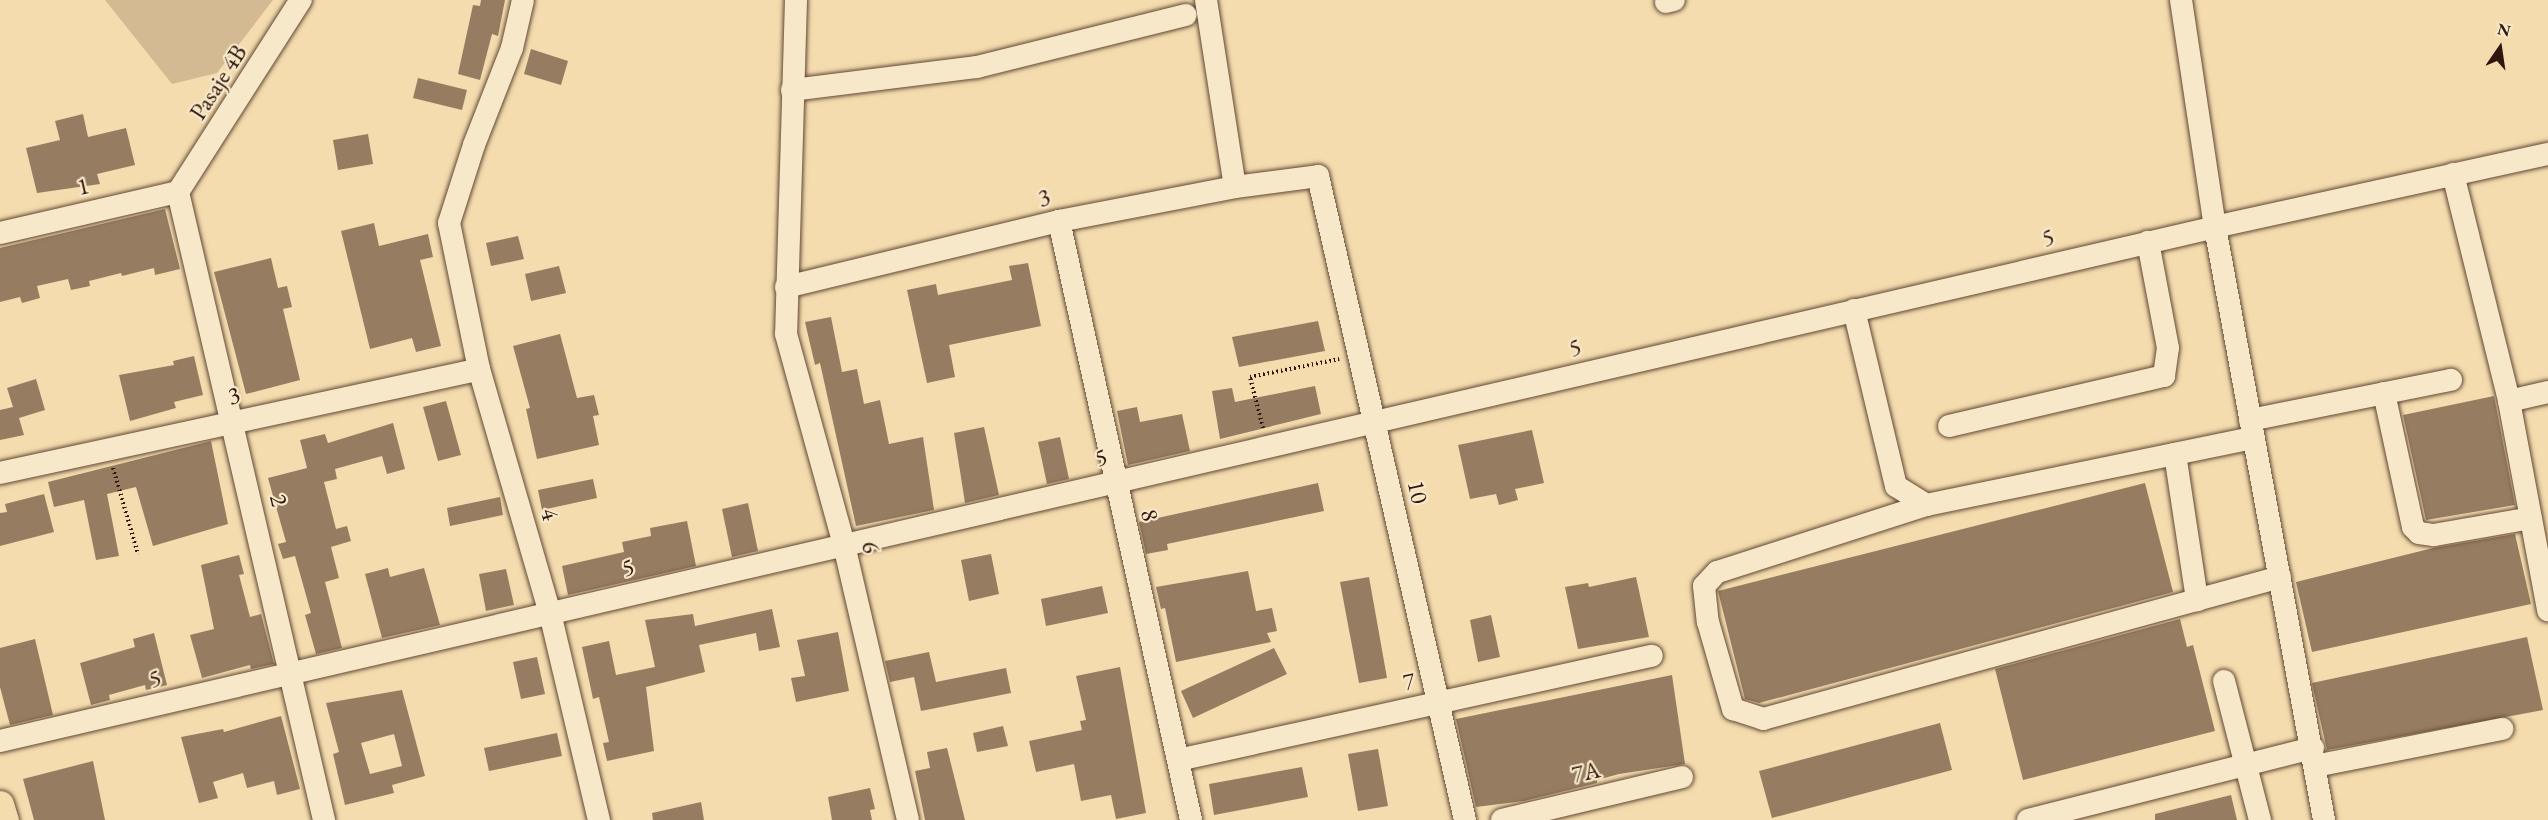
<!DOCTYPE html>
<style>
body{margin:0}
#map{position:relative;width:2548px;height:820px;overflow:hidden;background:#f4dcae;font-family:"EB Garamond",serif}
div>[style]{position:absolute}
[style*='--x']{left:calc(var(--x)*1px);top:calc(var(--y)*1px);width:calc(var(--w)*1px);rotate:calc(var(--a)*1deg)}
.green>*{inset:0;background:#d3ba93}
.building>*{inset:0;background:#967d61}
.path>*{height:4px;margin-top:-2px;transform-origin:0;background:repeating-linear-gradient(90deg,#30160d 0 1.5px,transparent 0 4.5px)}
.roads{filter:drop-shadow(0 0 2px #614835) drop-shadow(0 0 2px #614835)}
.minor>*{height:22px;margin:-11px;padding:0 11px;transform-origin:11px;border-radius:11px;background:#f8e8ca}
.major>*{height:27px;margin:-13.5px;padding:0 13.5px;transform-origin:13.5px;border-radius:13.5px;background:#f4dcae}
span{translate:-50% -50%;white-space:nowrap;text-align:center;line-height:1.15;-webkit-text-stroke:4.5px #f8e8ca;paint-order:stroke}
.street-label{font-size:24px;color:#30160d}
.north{position:absolute;left:2470px;top:18px;width:60px;height:60px;-webkit-text-stroke:4px #f8e8ca;paint-order:stroke;rotate:13deg;font-size:16px;font-weight:700;line-height:24px;text-align:center;color:#30160d}
.north::after{content:'';display:block;margin:auto;width:21px;height:27px;background:#30160d;clip-path:polygon(50% 0,100% 100%,50% 72%,0 100%)}
</style>
<div id="map">
<div class="green">
<div style="clip-path:polygon(105px 0,273px 0,217px 73px,172px 84px)"></div>
</div>
<div class="building">
<div style="clip-path:polygon(481px 0,505px 0,498px 36px,492px 34px,480px 80px,458px 74px,473px 5px,480px 6px)"></div>
<div style="clip-path:polygon(531px 49px,568px 61px,561px 85px,524px 74px)"></div>
<div style="clip-path:polygon(418px 78px,467px 90px,462px 110px,413px 98px)"></div>
<div style="clip-path:polygon(83px 114px,88px 137px,126px 128px,135px 165px,97px 174px,100px 184px,37px 193px,26px 148px,60px 140px,55px 121px)"></div>
<div style="clip-path:polygon(368px 134px,373px 164px,338px 170px,333px 140px)"></div>
<div style="clip-path:polygon(165px 209px,180px 269px,155px 275px,154px 268px,122px 276px,121px 273px,89px 281px,90px 286px,71px 290px,68px 279px,37px 286px,40px 298px,22px 303px,20px 297px,0 302px,0 248px)"></div>
<div style="clip-path:polygon(374px 223px,379px 246px,428px 234px,433px 257px,420px 260px,441px 346px,416px 352px,412px 338px,370px 349px,341px 231px)"></div>
<div style="clip-path:polygon(518px 236px,524px 259px,491px 266px,486px 243px)"></div>
<div style="clip-path:polygon(271px 258px,278px 288px,287px 286px,292px 307px,283px 309px,300px 380px,246px 394px,214px 272px)"></div>
<div style="clip-path:polygon(1028px 263px,1041px 326px,949px 345px,955px 377px,927px 383px,907px 290px,936px 284px,938px 295px,1012px 280px,1009px 266px)"></div>
<div style="clip-path:polygon(559px 266px,566px 293px,531px 301px,525px 274px)"></div>
<div style="clip-path:polygon(831px 317px,842px 372px,857px 369px,864px 404px,880px 400px,889px 444px,923px 437px,934px 510px,856px 526px,820px 363px,815px 365px,805px 322px)"></div>
<div style="clip-path:polygon(1318px 321px,1325px 351px,1239px 367px,1232px 337px)"></div>
<div style="clip-path:polygon(560px 334px,577px 398px,594px 395px,599px 415px,593px 416px,599px 445px,537px 459px,526px 409px,530px 408px,513px 346px)"></div>
<div style="clip-path:polygon(194px 356px,203px 395px,174px 402px,176px 408px,130px 421px,119px 375px,174px 365px,173px 361px)"></div>
<div style="clip-path:polygon(36px 379px,45px 410px,19px 418px,24px 435px,0 440px,0 410px,13px 407px,7px 388px)"></div>
<div style="clip-path:polygon(1315px 386px,1321px 414px,1220px 439px,1212px 391px,1232px 388px,1235px 402px)"></div>
<div style="clip-path:polygon(2494px 396px,2515px 505px,2426px 520px,2403px 415px)"></div>
<div style="clip-path:polygon(446px 401px,461px 455px,438px 461px,423px 407px)"></div>
<div style="clip-path:polygon(1137px 407px,1140px 422px,1182px 414px,1190px 451px,1128px 465px,1117px 411px)"></div>
<div style="clip-path:polygon(393px 423px,405px 469px,387px 474px,382px 456px,335px 469px,337px 479px,324px 482px,336px 529px,347px 526px,351px 541px,331px 547px,339px 578px,325px 582px,342px 648px,316px 654px,305px 615px,311px 613px,295px 556px,283px 559px,278px 544px,286px 542px,268px 478px,307px 468px,300px 440px,325px 434px,328px 443px)"></div>
<div style="clip-path:polygon(984px 427px,999px 495px,965px 503px,954px 433px)"></div>
<div style="clip-path:polygon(1532px 430px,1544px 483px,1515px 489px,1518px 500px,1499px 505px,1496px 494px,1470px 499px,1458px 445px)"></div>
<div style="clip-path:polygon(1060px 437px,1069px 479px,1047px 484px,1038px 442px)"></div>
<div style="clip-path:polygon(211px 441px,228px 524px,153px 546px,136px 487px,107px 494px,119px 556px,96px 560px,84px 500px,54px 507px,48px 482px)"></div>
<div style="clip-path:polygon(593px 479px,597px 498px,542px 510px,538px 490px)"></div>
<div style="clip-path:polygon(1318px 483px,1324px 511px,1167px 544px,1168px 550px,1146px 554px,1139px 522px)"></div>
<div style="clip-path:polygon(2145px 483px,2173px 592px,1759px 703px,1745px 699px,1718px 591px)"></div>
<div style="clip-path:polygon(44px 494px,54px 532px,0 546px,0 513px,7px 512px,5px 504px)"></div>
<div style="clip-path:polygon(500px 497px,503px 515px,450px 526px,447px 508px)"></div>
<div style="clip-path:polygon(748px 503px,758px 551px,732px 557px,722px 509px)"></div>
<div style="clip-path:polygon(687px 521px,696px 566px,568px 595px,562px 566px,624px 552px,622px 542px,651px 536px,650px 528px)"></div>
<div style="clip-path:polygon(2515px 534px,2531px 604px,2312px 652px,2296px 582px,2433px 548px)"></div>
<div style="clip-path:polygon(991px 554px,999px 594px,969px 601px,961px 560px)"></div>
<div style="clip-path:polygon(239px 555px,244px 574px,239px 575px,250px 617px,261px 614px,274px 664px,251px 669px,250px 665px,202px 678px,190px 635px,214px 629px,201px 565px)"></div>
<div style="clip-path:polygon(388px 568px,390px 577px,424px 568px,440px 625px,382px 638px,365px 574px)"></div>
<div style="clip-path:polygon(506px 569px,514px 605px,486px 611px,479px 574px)"></div>
<div style="clip-path:polygon(1248px 571px,1256px 611px,1272px 608px,1277px 631px,1267px 633px,1271px 642px,1176px 662px,1165px 608px,1161px 609px,1156px 587px)"></div>
<div style="clip-path:polygon(1369px 577px,1387px 678px,1359px 683px,1340px 582px)"></div>
<div style="clip-path:polygon(1636px 577px,1649px 637px,1578px 649px,1565px 587px,1588px 583px,1589px 587px)"></div>
<div style="clip-path:polygon(1102px 586px,1108px 613px,1046px 626px,1041px 599px)"></div>
<div style="clip-path:polygon(772px 609px,780px 647px,759px 651px,756px 633px,699px 645px,705px 672px,646px 687px,654px 751px,607px 761px,603px 743px,609px 742px,599px 697px,593px 699px,582px 647px,609px 641px,616px 675px,655px 667px,645px 620px,693px 614px,695px 626px)"></div>
<div style="clip-path:polygon(1491px 615px,1500px 657px,1478px 662px,1470px 620px)"></div>
<div style="clip-path:polygon(2180px 619px,2187px 647px,2193px 645px,2215px 731px,2023px 780px,1995px 669px)"></div>
<div style="clip-path:polygon(838px 632px,849px 691px,796px 702px,791px 678px,805px 676px,797px 640px)"></div>
<div style="clip-path:polygon(154px 633px,167px 685px,146px 690px,145px 685px,109px 695px,110px 700px,91px 705px,80px 663px,135px 647px,133px 639px)"></div>
<div style="clip-path:polygon(2527px 637px,2543px 710px,2327px 750px,2312px 683px)"></div>
<div style="clip-path:polygon(35px 639px,53px 715px,10px 725px,0 687px,0 648px)"></div>
<div style="clip-path:polygon(1274px 648px,1287px 674px,1193px 718px,1181px 691px)"></div>
<div style="clip-path:polygon(929px 652px,936px 682px,1006px 668px,1011px 693px,921px 711px,914px 677px,890px 682px,885px 661px)"></div>
<div style="clip-path:polygon(537px 657px,545px 694px,521px 699px,513px 662px)"></div>
<div style="clip-path:polygon(1120px 667px,1146px 813px,1116px 819px,1111px 795px,1081px 801px,1074px 764px,1036px 772px,1029px 741px,1082px 730px,1080px 721px,1086px 720px,1076px 676px)"></div>
<div style="clip-path:polygon(1672px 675px,1685px 764px,1619px 774px,1597px 780px,1597px 783px,1524px 801px,1476px 807px,1456px 719px)"></div>
<div style="clip-path:polygon(evenodd,402px 690px,425px 776px,392px 785px,394px 793px,345px 805px,333px 754px,339px 752px,326px 703px,402px 690px,394px 734px,402px 766px,370px 774px,361px 743px,394px 734px)"></div>
<div style="clip-path:polygon(281px 716px,300px 789px,277px 795px,274px 781px,247px 788px,243px 773px,213px 782px,218px 798px,199px 803px,181px 737px,223px 729px,224px 732px)"></div>
<div style="clip-path:polygon(1940px 723px,1952px 770px,1772px 818px,1759px 771px)"></div>
<div style="clip-path:polygon(1003px 726px,1008px 746px,977px 752px,973px 733px)"></div>
<div style="clip-path:polygon(557px 733px,562px 756px,489px 771px,484px 748px)"></div>
<div style="clip-path:polygon(947px 748px,965px 820px,925px 820px,915px 771px,930px 768px,927px 752px)"></div>
<div style="clip-path:polygon(1378px 749px,1388px 806px,1358px 811px,1348px 754px)"></div>
<div style="clip-path:polygon(93px 761px,105px 820px,34px 820px,23px 779px)"></div>
<div style="clip-path:polygon(1302px 767px,1308px 797px,1214px 815px,1209px 784px)"></div>
<div style="clip-path:polygon(870px 788px,875px 809px,870px 810px,872px 820px,832px 820px,828px 797px)"></div>
<div style="clip-path:polygon(2231px 795px,2237px 820px,2155px 820px,2155px 814px)"></div>
<div style="clip-path:polygon(701px 802px,704px 820px,653px 820px,652px 813px)"></div>
</div>
<div class="path">
<div style="--x:1263;--y:428;--w:53;--a:-104.3"></div>
<div style="--x:1250;--y:377;--w:91;--a:-11.4"></div>
<div style="--x:113;--y:468;--w:90;--a:73.8"></div>
</div>
<div class="roads">
<div class="minor">
<div style="--x:523;--y:0;--w:49;--a:102.9"></div>
<div style="--x:512;--y:48;--w:104;--a:111.4"></div>
<div style="--x:474;--y:145;--w:82;--a:107.8"></div>
<div style="--x:449;--y:223;--w:149;--a:78.4"></div>
<div style="--x:479;--y:369;--w:254;--a:73.8"></div>
<div style="--x:550;--y:613;--w:213;--a:76.7"></div>
<div style="--x:796;--y:0;--w:334;--a:91.7"></div>
<div style="--x:786;--y:334;--w:219;--a:74.6"></div>
<div style="--x:844;--y:545;--w:282;--a:76.9"></div>
<div style="--x:1206;--y:0;--w:189;--a:81.2"></div>
<div style="--x:2181;--y:0;--w:230;--a:81.5"></div>
<div style="--x:2215;--y:227;--w:341;--a:-12.4"></div>
<div style="--x:1666;--y:2;--w:8;--a:-14"></div>
<div style="--x:792;--y:90;--w:186;--a:-7.1"></div>
<div style="--x:977;--y:67;--w:215;--a:-14"></div>
<div style="--x:2453;--y:174;--w:234;--a:76.1"></div>
<div style="--x:2509;--y:401;--w:213;--a:79.4"></div>
<div style="--x:178;--y:192;--w:645;--a:76.91"></div>
<div style="--x:178;--y:192;--w:228;--a:-57.4"></div>
<div style="--x:1059;--y:221;--w:613;--a:77.57"></div>
<div style="--x:0;--y:233;--w:183;--a:-13"></div>
<div style="--x:786;--y:287;--w:281;--a:-13.6"></div>
<div style="--x:1059;--y:221;--w:179;--a:-10.9"></div>
<div style="--x:1235;--y:187;--w:84;--a:-7.5"></div>
<div style="--x:1318;--y:176;--w:661;--a:77.14"></div>
<div style="--x:1854;--y:310;--w:181;--a:76.6"></div>
<div style="--x:1896;--y:486;--w:36;--a:32"></div>
<div style="--x:1926;--y:505;--w:334;--a:-11.6"></div>
<div style="--x:2384;--y:393;--w:137;--a:77.8"></div>
<div style="--x:2413;--y:527;--w:8;--a:45"></div>
<div style="--x:2419;--y:533;--w:15;--a:8"></div>
<div style="--x:2434;--y:535;--w:98;--a:-9.9"></div>
<div style="--x:2509;--y:401;--w:40;--a:-13"></div>
<div style="--x:2250;--y:420;--w:205;--a:-11.3"></div>
<div style="--x:1949;--y:426;--w:221;--a:-13.1"></div>
<div style="--x:2164;--y:376;--w:28;--a:-82"></div>
<div style="--x:2168;--y:348;--w:108;--a:-100.7"></div>
<div style="--x:2175;--y:454;--w:148;--a:81.4"></div>
<div style="--x:0;--y:473;--w:490;--a:-12.2"></div>
<div style="--x:1926;--y:505;--w:219;--a:162.2"></div>
<div style="--x:1717;--y:572;--w:19;--a:133"></div>
<div style="--x:1704;--y:586;--w:36;--a:84"></div>
<div style="--x:1708;--y:622;--w:91;--a:74"></div>
<div style="--x:1733;--y:709;--w:32;--a:18"></div>
<div style="--x:1763;--y:719;--w:536;--a:-15.36"></div>
<div style="--x:2224;--y:681;--w:144;--a:75.5"></div>
<div style="--x:0;--y:741;--w:2274;--a:-13.06"></div>
<div style="--x:2215;--y:227;--w:603;--a:79.58"></div>
<div style="--x:1178;--y:760;--w:485;--a:-12.4"></div>
<div style="--x:2315;--y:766;--w:191;--a:-11.2"></div>
<div style="--x:1502;--y:820;--w:185;--a:-13.4"></div>
<div style="--x:2028;--y:820;--w:294;--a:-14.2"></div>
</div>
<div class="major">
<div style="--x:0;--y:804;--w:17;--a:73"></div>
</div>
</div>
<div class="street-label">
<span style="left:218px;top:82px;rotate:-57deg">Pasaje 4B</span>
<span style="left:83px;top:186px;rotate:-13deg">1</span>
<span style="left:1044px;top:197px;rotate:-13deg">3</span>
<span style="left:2048px;top:237px;rotate:-13deg">5</span>
<span style="left:1575px;top:347px;rotate:-13deg">5</span>
<span style="left:234px;top:395px;rotate:-12deg">3</span>
<span style="left:1101px;top:457px;rotate:-13deg">5</span>
<span style="left:1418px;top:492px;rotate:77deg">10</span>
<span style="left:279px;top:500px;rotate:77deg">2</span>
<span style="left:550px;top:514px;rotate:74deg">4</span>
<span style="left:1150px;top:515px;rotate:77deg">8</span>
<span style="left:871px;top:547px;rotate:76deg">6</span>
<span style="left:628px;top:567px;rotate:-13deg">5</span>
<span style="left:155px;top:678px;rotate:-13deg">5</span>
<span style="left:1409px;top:681px;rotate:-12deg">7</span>
<span style="left:1586px;top:772px;rotate:-13deg">7A</span>
</div>
<div class="north">N</div>
</div>
